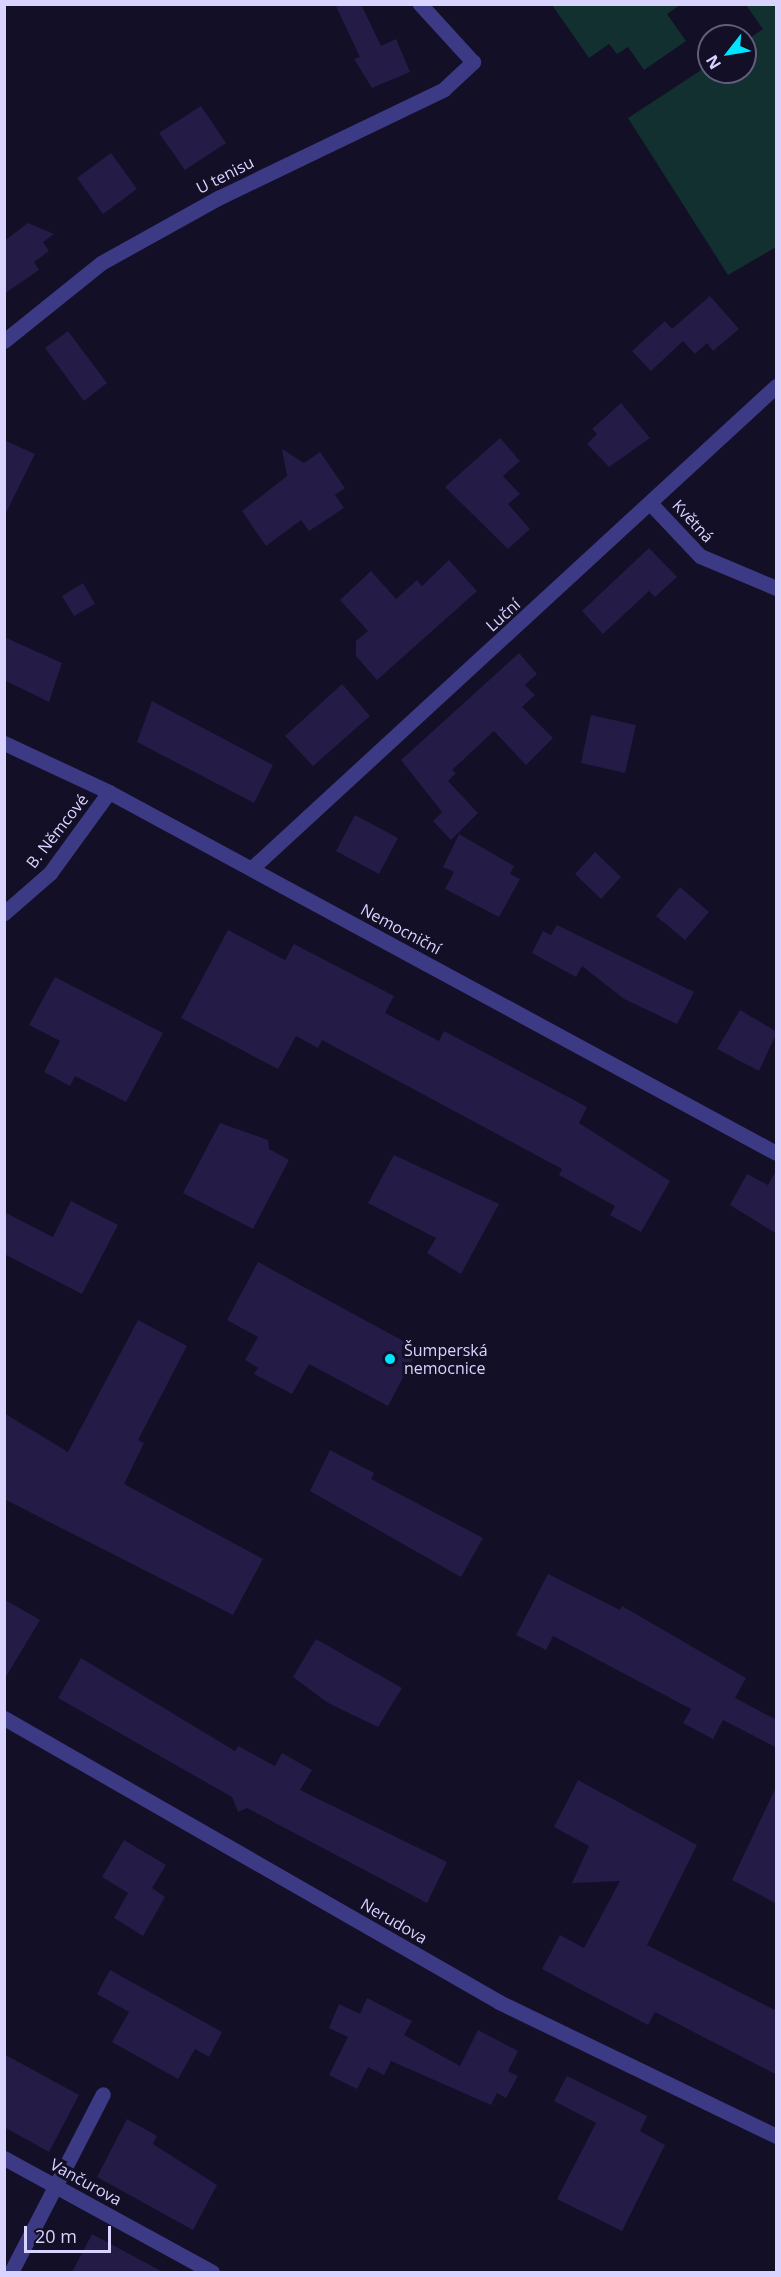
<!DOCTYPE html>
<meta charset="utf-8">
<style>
body{margin:0}
#map{position:relative;width:781px;height:2277px;overflow:hidden;background:#130f26;font-family:"Open Sans",sans-serif}
div>[style]{position:absolute}
[style*='--x']{left:calc(var(--x)*1px);top:calc(var(--y)*1px);width:calc(var(--w)*1px);rotate:calc(var(--a)*1deg)}
.green>*{inset:0;background:#12302f}
.building>*{inset:0;background:#241b47}
.minor>*{height:15px;margin:-7.5px;padding:0 7.5px;transform-origin:7.5px;border-radius:7.5px;background:#3d3a85}
.dots>*{width:16px;height:16px;translate:-50% -50%;box-sizing:border-box;border:3px solid #130f26;border-radius:50%}
span{translate:-50% -50%;white-space:nowrap;text-align:center;line-height:1.15;-webkit-text-stroke:6px #130f26;paint-order:stroke}
.street-label{font-size:16px;color:#d9d4ff}
.poi-label{font-size:16px;color:#d9d4ff}
.left{translate:0 -50%;text-align:left}
.frame{position:absolute;inset:0;border:6px solid #d9d4ff;pointer-events:none}
.north{position:absolute;left:697px;top:24px;width:60px;height:60px;box-sizing:border-box;background:#130f26;border:2px solid #625e7d;border-radius:50%;rotate:239deg;font-size:16px;font-weight:700;line-height:24px;text-align:center;color:#d9d4ff}
.north::after{content:'';display:block;margin:auto;width:21px;height:27px;background:#00e5ff;clip-path:polygon(50% 0,100% 100%,50% 72%,0 100%)}
.scale{position:absolute;left:24px;top:2226px;width:87px;height:27px;box-sizing:border-box;border:3px solid #d9d4ff;border-top:0;padding-left:8px;font-size:18px;line-height:21px;white-space:nowrap;color:#d9d4ff;-webkit-text-stroke:4px #130f26;paint-order:stroke}
</style>
<div id="map">
<div class="green">
<div style="clip-path:polygon(552px 5px,680px 5px,667px 14px,686px 41px,644px 70px,628px 47px,617px 54px,609px 44px,589px 58px)"></div>
<div style="clip-path:polygon(746px 5px,776px 5px,776px 247px,728px 275px,628px 118px,709px 65px,709px 72px,745px 72px,745px 41px,763px 29px)"></div>
</div>
<div class="building">
<div style="clip-path:polygon(335px 4px,361px 4px,381px 46px,396px 39px,410px 72px,372px 88px,354px 59px,360px 57px)"></div>
<div style="clip-path:polygon(201px 106px,226px 143px,185px 170px,159px 133px)"></div>
<div style="clip-path:polygon(111px 153px,137px 189px,103px 214px,77px 178px)"></div>
<div style="clip-path:polygon(28px 223px,54px 234px,43px 242px,49px 251px,34px 262px,39px 270px,4px 294px,4px 241px)"></div>
<div style="clip-path:polygon(710px 296px,739px 329px,713px 351px,707px 343px,695px 354px,677px 335px,683px 341px,651px 371px,632px 351px,665px 321px,672px 329px)"></div>
<div style="clip-path:polygon(68px 331px,107px 383px,84px 401px,45px 348px)"></div>
<div style="clip-path:polygon(621px 403px,650px 438px,609px 467px,587px 444px,597px 434px,592px 429px)"></div>
<div style="clip-path:polygon(500px 438px,520px 461px,503px 476px,520px 494px,508px 504px,530px 529px,508px 549px,445px 487px)"></div>
<div style="clip-path:polygon(4px 440px,35px 454px,4px 517px)"></div>
<div style="clip-path:polygon(282px 449px,304px 463px,320px 452px,345px 488px,335px 495px,344px 508px,309px 531px,301px 520px,266px 546px,242px 511px,287px 476px)"></div>
<div style="clip-path:polygon(649px 548px,677px 577px,655px 597px,649px 591px,603px 634px,582px 611px)"></div>
<div style="clip-path:polygon(449px 560px,477px 591px,377px 680px,356px 656px,356px 641px,368px 631px,340px 600px,371px 571px,396px 599px,417px 580px,422px 586px)"></div>
<div style="clip-path:polygon(83px 583px,95px 604px,74px 616px,62px 596px)"></div>
<div style="clip-path:polygon(4px 637px,62px 663px,49px 702px,4px 680px)"></div>
<div style="clip-path:polygon(519px 653px,537px 674px,525px 685px,535px 695px,522px 707px,553px 738px,526px 765px,494px 731px,452px 770px,456px 773px,448px 781px,478px 813px,451px 840px,433px 821px,442px 812px,401px 760px)"></div>
<div style="clip-path:polygon(342px 684px,370px 716px,313px 766px,285px 736px)"></div>
<div style="clip-path:polygon(152px 701px,273px 765px,254px 803px,137px 742px)"></div>
<div style="clip-path:polygon(591px 715px,636px 725px,625px 773px,581px 763px)"></div>
<div style="clip-path:polygon(355px 815px,398px 838px,379px 874px,336px 851px)"></div>
<div style="clip-path:polygon(459px 834px,514px 866px,510px 874px,520px 879px,499px 917px,445px 889px,454px 872px,443px 867px)"></div>
<div style="clip-path:polygon(595px 852px,621px 877px,601px 899px,575px 874px)"></div>
<div style="clip-path:polygon(680px 887px,709px 912px,685px 940px,656px 916px)"></div>
<div style="clip-path:polygon(557px 925px,694px 992px,677px 1024px,624px 999px,582px 966px,576px 977px,532px 953px,543px 931px,551px 935px)"></div>
<div style="clip-path:polygon(228px 930px,285px 960px,294px 944px,394px 996px,385px 1013px,439px 1041px,444px 1031px,587px 1107px,579px 1123px,670px 1181px,641px 1232px,610px 1215px,615px 1206px,559px 1175px,562px 1169px,322px 1040px,318px 1048px,296px 1036px,278px 1069px,181px 1018px)"></div>
<div style="clip-path:polygon(55px 977px,163px 1033px,126px 1102px,75px 1076px,70px 1086px,44px 1072px,60px 1041px,29px 1025px)"></div>
<div style="clip-path:polygon(740px 1010px,777px 1032px,759px 1071px,717px 1049px)"></div>
<div style="clip-path:polygon(220px 1123px,268px 1140px,269px 1149px,289px 1160px,253px 1229px,183px 1193px)"></div>
<div style="clip-path:polygon(394px 1155px,499px 1204px,461px 1274px,427px 1253px,436px 1238px,368px 1203px)"></div>
<div style="clip-path:polygon(777px 1169px,777px 1234px,730px 1205px,747px 1174px,768px 1185px)"></div>
<div style="clip-path:polygon(71px 1201px,118px 1225px,82px 1294px,4px 1254px,4px 1212px,53px 1237px)"></div>
<div style="clip-path:polygon(258px 1262px,418px 1349px,388px 1406px,309px 1364px,292px 1394px,254px 1374px,258px 1368px,245px 1360px,258px 1337px,227px 1320px)"></div>
<div style="clip-path:polygon(138px 1320px,187px 1346px,138px 1440px,144px 1443px,124px 1484px,263px 1559px,233px 1615px,4px 1499px,4px 1413px,68px 1452px)"></div>
<div style="clip-path:polygon(330px 1450px,374px 1473px,371px 1479px,483px 1538px,461px 1577px,310px 1491px)"></div>
<div style="clip-path:polygon(548px 1574px,620px 1610px,622px 1606px,746px 1678px,735px 1698px,777px 1720px,777px 1748px,723px 1720px,713px 1739px,683px 1723px,691px 1709px,553px 1636px,546px 1650px,516px 1635px)"></div>
<div style="clip-path:polygon(4px 1599px,40px 1620px,4px 1680px)"></div>
<div style="clip-path:polygon(316px 1639px,402px 1688px,378px 1727px,328px 1703px,293px 1677px)"></div>
<div style="clip-path:polygon(81px 1658px,235px 1751px,238px 1746px,275px 1766px,282px 1753px,312px 1770px,300px 1790px,447px 1862px,427px 1903px,247px 1808px,238px 1812px,232px 1797px,58px 1698px)"></div>
<div style="clip-path:polygon(578px 1780px,697px 1845px,647px 1945px,777px 2011px,777px 2075px,655px 2012px,648px 2025px,542px 1969px,560px 1935px,584px 1948px,620px 1881px,572px 1883px,589px 1846px,554px 1827px)"></div>
<div style="clip-path:polygon(777px 1785px,777px 1904px,732px 1880px)"></div>
<div style="clip-path:polygon(124px 1840px,166px 1865px,152px 1888px,165px 1897px,143px 1936px,114px 1918px,128px 1893px,102px 1877px)"></div>
<div style="clip-path:polygon(110px 1970px,222px 2032px,209px 2057px,195px 2049px,178px 2079px,112px 2042px,129px 2012px,97px 1994px)"></div>
<div style="clip-path:polygon(367px 1998px,412px 2021px,404px 2035px,460px 2066px,478px 2030px,518px 2051px,508px 2071px,518px 2076px,506px 2098px,497px 2093px,491px 2105px,391px 2061px,384px 2075px,368px 2067px,357px 2089px,329px 2075px,348px 2037px,329px 2028px,339px 2004px,360px 2014px)"></div>
<div style="clip-path:polygon(4px 2054px,79px 2095px,49px 2152px,4px 2127px)"></div>
<div style="clip-path:polygon(567px 2076px,647px 2116px,640px 2131px,665px 2145px,622px 2231px,557px 2199px,596px 2123px,554px 2101px)"></div>
<div style="clip-path:polygon(127px 2119px,157px 2136px,153px 2144px,217px 2185px,193px 2230px,97px 2177px)"></div>
<div style="clip-path:polygon(92px 2234px,163px 2272px,72px 2272px)"></div>
</div>
<div class="minor">
<div style="--x:4;--y:341;--w:124;--a:-38.8"></div>
<div style="--x:101;--y:263;--w:134;--a:-29.1"></div>
<div style="--x:218;--y:198;--w:251;--a:-25.7"></div>
<div style="--x:444;--y:89;--w:40;--a:-43"></div>
<div style="--x:473;--y:62;--w:79;--a:-132.4"></div>
<div style="--x:651;--y:504;--w:71;--a:46.7"></div>
<div style="--x:700;--y:556;--w:82;--a:22.8"></div>
<div style="--x:4;--y:743;--w:116;--a:25"></div>
<div style="--x:109;--y:792;--w:758;--a:28.42"></div>
<div style="--x:252;--y:868;--w:712;--a:-42.61"></div>
<div style="--x:4;--y:913;--w:61;--a:-41"></div>
<div style="--x:50;--y:873;--w:100;--a:-53.9"></div>
<div style="--x:4;--y:1718;--w:571;--a:29.84"></div>
<div style="--x:499;--y:2002;--w:308;--a:25.8"></div>
<div style="--x:4;--y:2158;--w:237;--a:28.7"></div>
<div style="--x:11;--y:2272;--w:200;--a:-62.7"></div>
</div>
<div class="dots">
<div style="left:390px;top:1359px;background:#00e5ff"></div>
</div>
<div class="street-label">
<span style="left:225px;top:175px;rotate:-27deg">U tenisu</span>
<span style="left:693px;top:521px;rotate:47deg">Květná</span>
<span style="left:503px;top:615px;rotate:-42deg">Luční</span>
<span style="left:57px;top:831px;rotate:-52deg">B. Němcové</span>
<span style="left:401px;top:929px;rotate:28deg">Nemocniční</span>
<span style="left:394px;top:1921px;rotate:30deg">Nerudova</span>
<span style="left:86px;top:2182px;rotate:29deg">Vančurova</span>
</div>
<div class="poi-label">
<span class="left" style="left:404px;top:1359px">Šumperská<br>nemocnice</span>
</div>
<div class="frame"></div>
<div class="north">N</div>
<div class="scale">20 m</div>
</div>
